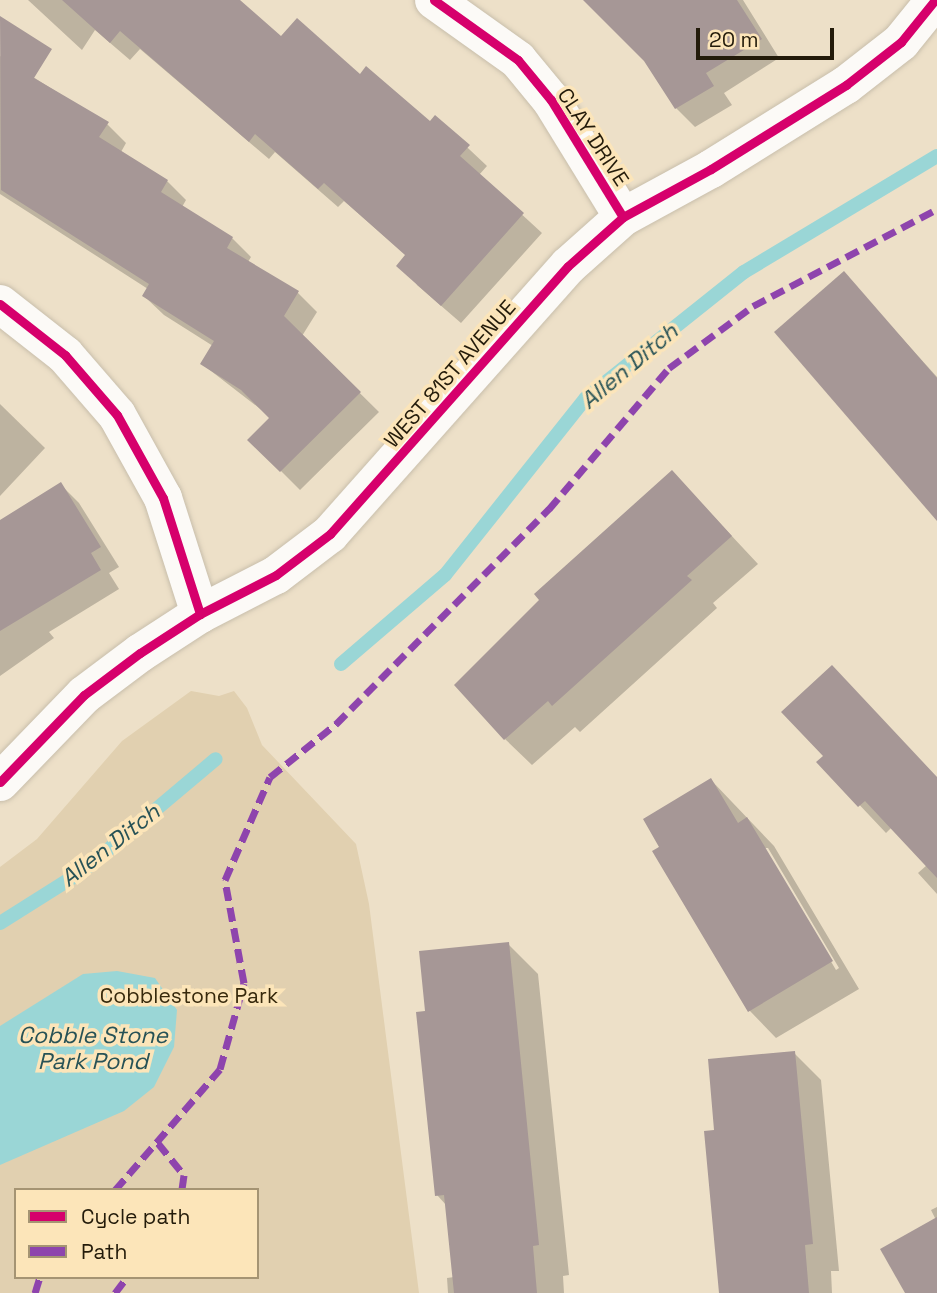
<!DOCTYPE html>
<style>
body{margin:0}
#map{position:relative;width:937px;height:1293px;overflow:hidden;background:#ede0c8;font-family:"Space Grotesk",sans-serif}
div>[style]{position:absolute}
[style*='--x']{left:calc(var(--x)*1px);top:calc(var(--y)*1px);width:calc(var(--w)*1px);rotate:calc(var(--a)*1deg)}
.green>*{inset:0;background:#e1d0b0}
.water>*{inset:0;background:#9ad6d6}
.shadow>*{inset:0;background:#0003}
.stream>*{height:14px;margin:-7px;padding:0 7px;transform-origin:7px;border-radius:7px;background:#9ad6d6}
.building>*{inset:0;background:#a69796}
.roads{filter:drop-shadow(0 0 2px #c8beab) drop-shadow(0 0 2px #c8beab)}
.minor>*{height:38px;margin:-19px;padding:0 19px;transform-origin:19px;border-radius:19px;background:#fcfaf7}
.quiet>*{height:7px;margin-top:-3.5px;transform-origin:0;background:repeating-linear-gradient(90deg,#8e44ad 0 14px,transparent 0 21px)}
.cycleway>*{height:9px;margin:-4.5px;padding:0 4.5px;transform-origin:4.5px;border-radius:4.5px;background:#d6006c}
span{translate:-50% -50%;white-space:nowrap;text-align:center;line-height:1.15;-webkit-text-stroke:7px #fce5b9;paint-order:stroke}
.street-label{font-size:21px;color:#231b0a}
.park-label{font-size:21px;color:#37290c}
.water-label{font-size:23px;color:#275256;font-style:italic}
.legend{position:absolute;left:14px;top:1188px;width:245px;height:91px;box-sizing:border-box;background:#fce5b9;border:2px solid #a59473;margin:0;padding:9px 12px;list-style:none;font-size:21px;color:#231b0a}
.legend li{display:flex;align-items:center;gap:14px;height:35px}
.legend b{width:35px;border:2px solid #a59473}
.scale{position:absolute;left:696px;top:28px;width:138px;height:32px;box-sizing:border-box;border:4px solid #231b0a;border-top:0;padding-left:9px;font-size:21px;line-height:24px;white-space:nowrap;color:#231b0a;-webkit-text-stroke:5px #fce5b9;paint-order:stroke}
</style>
<div id="map">
<div class="green">
<div style="clip-path:polygon(evenodd,191px 691px,219px 696px,234px 691px,247px 708px,262px 745px,356px 844px,369px 904px,419px 1293px,0 1293px,0 867px,37px 839px,122px 741px,191px 691px,16px 1190px,257px 1190px,257px 1277px,16px 1277px,16px 1190px)"></div>
</div>
<div class="water">
<div style="clip-path:polygon(117px 971px,155px 978px,177px 1010px,174px 1047px,154px 1087px,124px 1111px,0 1165px,0 1026px,83px 974px)"></div>
</div>
<div class="shadow">
<div style="clip-path:polygon(28px 0,238px 0,281px 39px,360px 76px,430px 123px,435px 117px,487px 166px,479px 175px,542px 233px,461px 323px,417px 285px,407px 256px,344px 201px,338px 207px,275px 152px,269px 159px,140px 49px,130px 60px,95px 30px,82px 50px)"></div>
<div style="clip-path:polygon(592px 0,743px 0,779px 58px,724px 93px,732px 105px,695px 127px,676px 108px,646px 61px)"></div>
<div style="clip-path:polygon(0 56px,107px 124px,126px 143px,121px 152px,167px 181px,186px 200px,182px 207px,232px 238px,251px 257px,248px 262px,298px 293px,317px 312px,302px 336px,379px 412px,300px 490px,250px 440px,272px 418px,202px 364px,213px 346px,164px 315px,144px 296px,148px 289px,0 194px)"></div>
<div style="clip-path:polygon(844px 274px,937px 377px,937px 519px)"></div>
<div style="clip-path:polygon(0 404px,45px 448px,0 496px)"></div>
<div style="clip-path:polygon(672px 472px,758px 564px,713px 603px,717px 608px,580px 732px,575px 727px,532px 765px,505px 739px)"></div>
<div style="clip-path:polygon(60px 484px,79px 503px,119px 567px,109px 573px,119px 589px,49px 632px,54px 638px,0 676px,0 522px)"></div>
<div style="clip-path:polygon(819px 762px,937px 777px,937px 894px,918px 873px,927px 865px,892px 827px,886px 833px)"></div>
<div style="clip-path:polygon(evenodd,711px 780px,774px 846px,859px 989px,776px 1038px,750px 1011px,655px 852px,711px 780px,764px 848px,768px 848px,839px 968px,836px 970px,764px 848px)"></div>
<div style="clip-path:polygon(508px 944px,538px 974px,569px 1275px,563px 1276px,564px 1293px,448px 1293px,447px 1278px,454px 1277px,447px 1206px,437px 1195px,427px 1013px)"></div>
<div style="clip-path:polygon(794px 1053px,821px 1080px,839px 1271px,831px 1271px,832px 1293px,721px 1293px,716px 1132px)"></div>
<div style="clip-path:polygon(937px 1207px,937px 1293px,907px 1293px,936px 1220px,931px 1210px)"></div>
</div>
<div class="stream">
<div style="--x:341;--y:664;--w:137;--a:-40.6"></div>
<div style="--x:445;--y:575;--w:226;--a:-51.5"></div>
<div style="--x:586;--y:398;--w:202;--a:-38.6"></div>
<div style="--x:744;--y:272;--w:225;--a:-31"></div>
<div style="--x:0;--y:923;--w:99;--a:-32.2"></div>
<div style="--x:84;--y:870;--w:172;--a:-40.1"></div>
</div>
<div class="building">
<div style="clip-path:polygon(62px 0,240px 0,281px 36px,297px 18px,360px 74px,366px 66px,430px 121px,435px 115px,470px 145px,460px 156px,524px 213px,441px 306px,396px 266px,405px 255px,324px 183px,318px 189px,255px 134px,249px 142px,120px 31px,110px 43px)"></div>
<div style="clip-path:polygon(583px 0,737px 0,762px 39px,706px 73px,714px 86px,675px 109px,644px 61px)"></div>
<div style="clip-path:polygon(0 16px,52px 49px,34px 78px,109px 122px,99px 137px,168px 180px,161px 192px,233px 237px,227px 248px,299px 291px,284px 316px,361px 392px,280px 472px,247px 440px,269px 418px,241px 390px,200px 364px,214px 341px,142px 296px,149px 284px,1px 190px)"></div>
<div style="clip-path:polygon(844px 271px,937px 378px,937px 521px,774px 332px)"></div>
<div style="clip-path:polygon(672px 470px,732px 536px,687px 576px,692px 580px,552px 706px,548px 701px,504px 740px,454px 685px,539px 600px,534px 594px)"></div>
<div style="clip-path:polygon(61px 482px,101px 547px,91px 553px,101px 570px,0 631px,0 520px)"></div>
<div style="clip-path:polygon(832px 665px,937px 777px,937px 878px,865px 801px,858px 807px,816px 762px,823px 756px,781px 712px)"></div>
<div style="clip-path:polygon(711px 778px,738px 823px,747px 817px,833px 961px,748px 1012px,652px 851px,659px 847px,643px 819px)"></div>
<div style="clip-path:polygon(509px 942px,539px 1245px,533px 1246px,537px 1293px,454px 1293px,444px 1195px,435px 1196px,416px 1012px,425px 1011px,419px 951px)"></div>
<div style="clip-path:polygon(795px 1051px,813px 1244px,805px 1245px,809px 1293px,719px 1293px,704px 1131px,714px 1130px,708px 1059px)"></div>
<div style="clip-path:polygon(937px 1217px,937px 1293px,905px 1293px,880px 1249px)"></div>
</div>
<div class="roads">
<div class="minor">
<div style="--x:434;--y:0;--w:103;--a:35.5"></div>
<div style="--x:518;--y:60;--w:52;--a:50.5"></div>
<div style="--x:551;--y:100;--w:137;--a:58.4"></div>
<div style="--x:0;--y:304;--w:83;--a:38.1"></div>
<div style="--x:65;--y:355;--w:79;--a:49.1"></div>
<div style="--x:117;--y:415;--w:95;--a:61"></div>
<div style="--x:163;--y:498;--w:122;--a:72.3"></div>
<div style="--x:0;--y:782;--w:121;--a:-46"></div>
<div style="--x:84;--y:695;--w:70;--a:-36.9"></div>
<div style="--x:140;--y:653;--w:72;--a:-33"></div>
<div style="--x:200;--y:614;--w:85;--a:-27.2"></div>
<div style="--x:276;--y:575;--w:68;--a:-37.2"></div>
<div style="--x:330;--y:534;--w:358;--a:-48.4"></div>
<div style="--x:568;--y:266;--w:74;--a:-41.7"></div>
<div style="--x:623;--y:217;--w:100;--a:-28.6"></div>
<div style="--x:711;--y:169;--w:159;--a:-31.9"></div>
<div style="--x:846;--y:85;--w:70;--a:-38"></div>
<div style="--x:901;--y:42;--w:54;--a:-51"></div>
</div>
</div>
<div class="quiet">
<div style="--x:158;--y:1143;--w:41;--a:50.9"></div>
<div style="--x:184;--y:1175;--w:15;--a:98"></div>
<div style="--x:115;--y:1190;--w:160;--a:-49"></div>
<div style="--x:220;--y:1069;--w:89;--a:-74.4"></div>
<div style="--x:244;--y:983;--w:105;--a:-100.5"></div>
<div style="--x:225;--y:880;--w:112;--a:-66.4"></div>
<div style="--x:270;--y:777;--w:85;--a:-38.8"></div>
<div style="--x:336;--y:724;--w:303;--a:-45.3"></div>
<div style="--x:549;--y:509;--w:185;--a:-49.6"></div>
<div style="--x:669;--y:368;--w:104;--a:-36.4"></div>
<div style="--x:753;--y:306;--w:208;--a:-27.8"></div>
<div style="--x:35;--y:1293;--w:17;--a:-73"></div>
<div style="--x:115;--y:1293;--w:20;--a:-53"></div>
</div>
<div class="cycleway">
<div style="--x:434;--y:0;--w:103;--a:35.5"></div>
<div style="--x:518;--y:60;--w:52;--a:50.5"></div>
<div style="--x:551;--y:100;--w:137;--a:58.4"></div>
<div style="--x:0;--y:304;--w:83;--a:38.1"></div>
<div style="--x:65;--y:355;--w:79;--a:49.1"></div>
<div style="--x:117;--y:415;--w:95;--a:61"></div>
<div style="--x:163;--y:498;--w:122;--a:72.3"></div>
<div style="--x:0;--y:782;--w:121;--a:-46"></div>
<div style="--x:84;--y:695;--w:70;--a:-36.9"></div>
<div style="--x:140;--y:653;--w:72;--a:-33"></div>
<div style="--x:200;--y:614;--w:85;--a:-27.2"></div>
<div style="--x:276;--y:575;--w:68;--a:-37.2"></div>
<div style="--x:330;--y:534;--w:358;--a:-48.4"></div>
<div style="--x:568;--y:266;--w:74;--a:-41.7"></div>
<div style="--x:623;--y:217;--w:100;--a:-28.6"></div>
<div style="--x:711;--y:169;--w:159;--a:-31.9"></div>
<div style="--x:846;--y:85;--w:70;--a:-38"></div>
<div style="--x:901;--y:42;--w:54;--a:-51"></div>
</div>
<div class="street-label">
<span style="left:593px;top:137px;rotate:57deg">CLAY DRIVE</span>
<span style="left:450px;top:374px;rotate:-49deg">WEST 81ST AVENUE</span>
</div>
<div class="park-label">
<span style="left:189px;top:996px">Cobblestone Park</span>
</div>
<div class="water-label">
<span style="left:629px;top:366px;rotate:-40deg">Allen Ditch</span>
<span style="left:110px;top:845px;rotate:-38deg">Allen Ditch</span>
<span style="left:93px;top:1048px">Cobble Stone<br>Park Pond</span>
</div>
<ul class="legend">
<li><b style="height:9px;background:#d6006c"></b>Cycle path</li>
<li><b style="height:9px;background:#8e44ad"></b>Path</li>
</ul>
<div class="scale">20 m</div>
</div>
